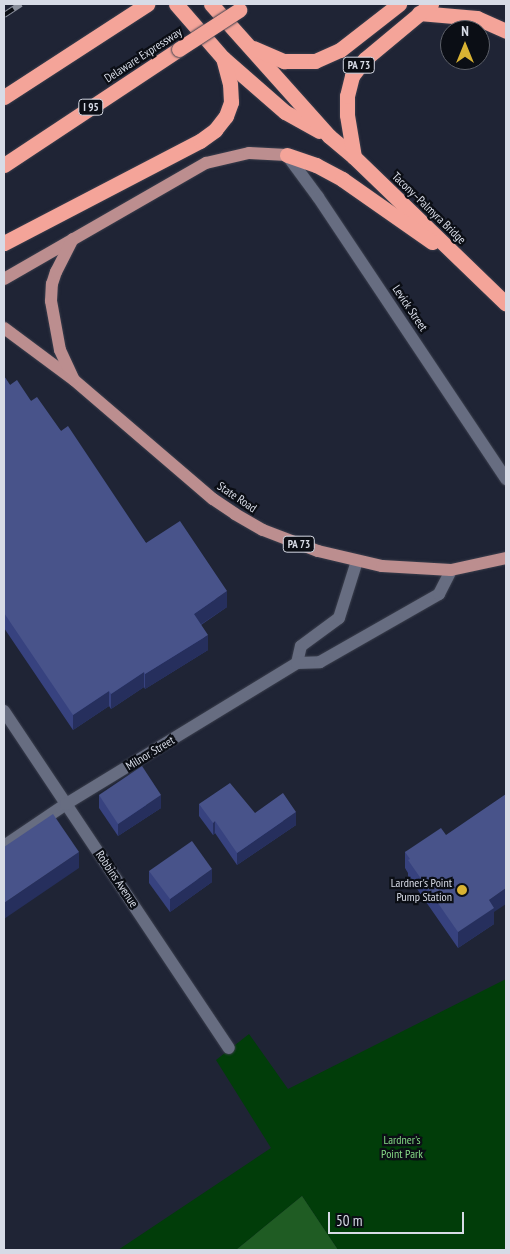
<!DOCTYPE html>
<meta charset="utf-8">
<style>
body{margin:0}
#map{position:relative;width:510px;height:1254px;overflow:hidden;background:#1f2435;font-family:"PT Sans Narrow",sans-serif}
div>[style]{position:absolute}
[style*='--x']{left:calc(var(--x)*1px);top:calc(var(--y)*1px);width:calc(var(--w)*1px);rotate:calc(var(--a)*1deg)}
.green>*{inset:0;background:#013d09}
.forest>*{inset:0;background:#1f5c23}
.roads{filter:drop-shadow(0 0 1px #3a3e4c) drop-shadow(0 0 1px #3a3e4c)}
.minor>*{height:12px;margin:-6px;padding:0 6px;transform-origin:6px;border-radius:6px;background:#676d81}
.major>*{height:12px;margin:-6px;padding:0 6px;transform-origin:6px;border-radius:6px;background:#bc8e8f}
.highway>*{height:15px;margin:-7.5px;padding:0 7.5px;transform-origin:7.5px;border-radius:7.5px;background:#f4a499}
.rail>*{height:5.5px;margin-top:-2.75px;transform-origin:0;background:repeating-linear-gradient(90deg,#0b0e15 0 11px,#898e9b 0 22px);box-sizing:border-box;border-block:1px solid #898e9b}
.bridges{filter:drop-shadow(0 0 1px #3a3e4c) drop-shadow(0 0 1px #3a3e4c)}
.highway-bridge>*{height:15px;margin:-7.5px;padding:0 7.5px;transform-origin:7.5px;border-radius:7.5px;background:#f4a499}
.wall>*{inset:0;background:#37427f}
.shaded-wall>*{inset:0;background:#262f5d}
.building>*{inset:0;background:#48538a}
.dots>*{width:14px;height:14px;translate:-50% -50%;box-sizing:border-box;border:2px solid #0b0e15;border-radius:50%}
span{translate:-50% -50%;white-space:nowrap;text-align:center;line-height:1.15;-webkit-text-stroke:4.5px #0b0e15;paint-order:stroke}
.shield-label span{padding:1px 4px;background:#0b0e15;border:1px solid;border-radius:4px;-webkit-text-stroke-width:0}
.shield-label{font-size:11px;color:#d7dbe6;font-weight:700}
.street-label{font-size:12px;color:#d7dbe6}
.poi-label{font-size:12px;color:#d7dbe6}
.right{translate:-100% -50%;text-align:right}
.park-label{font-size:12px;color:#84d785}
.frame{position:absolute;inset:0;border:5px solid #d7dbe6;pointer-events:none}
.north{position:absolute;left:440px;top:20px;width:50px;height:50px;box-sizing:border-box;background:#0b0e15;border:1px solid #5d6069;border-radius:50%;rotate:0deg;font-size:14px;font-weight:700;line-height:20px;text-align:center;color:#d7dbe6}
.north::after{content:'';display:block;margin:auto;width:18px;height:22px;background:#dab333;clip-path:polygon(50% 0,100% 100%,50% 72%,0 100%)}
.scale{position:absolute;left:328px;top:1212px;width:136px;height:22px;box-sizing:border-box;border:2px solid #d7dbe6;border-top:0;padding-left:6px;font-size:15px;line-height:18px;white-space:nowrap;color:#d7dbe6;-webkit-text-stroke:4px #0b0e15;paint-order:stroke}
</style>
<div id="map">
<div class="green">
<div style="clip-path:polygon(506px 979px,506px 1250px,338px 1250px,302px 1196px,236px 1250px,118px 1250px,271px 1148px,216px 1060px,249px 1034px,288px 1089px)"></div>
</div>
<div class="forest">
<div style="clip-path:polygon(302px 1196px,338px 1250px,236px 1250px)"></div>
</div>
<div class="roads">
<div class="minor">
<div style="--x:287;--y:155;--w:52;--a:53.6"></div>
<div style="--x:318;--y:197;--w:339;--a:56.3"></div>
<div style="--x:297;--y:663;--w:17;--a:-77"></div>
<div style="--x:301;--y:646;--w:47;--a:-36.4"></div>
<div style="--x:339;--y:618;--w:60;--a:-72.5"></div>
<div style="--x:4;--y:711;--w:405;--a:56.3"></div>
<div style="--x:4;--y:846;--w:75;--a:-34.1"></div>
<div style="--x:66;--y:804;--w:271;--a:-31.4"></div>
<div style="--x:297;--y:663;--w:23;--a:-2"></div>
<div style="--x:320;--y:662;--w:137;--a:-29.7"></div>
<div style="--x:439;--y:594;--w:27;--a:-63"></div>
</div>
<div class="major">
<div style="--x:4;--y:279;--w:233;--a:-29.9"></div>
<div style="--x:206;--y:163;--w:44;--a:-13.1"></div>
<div style="--x:249;--y:153;--w:38;--a:3"></div>
<div style="--x:4;--y:328;--w:87;--a:36.6"></div>
<div style="--x:74;--y:380;--w:183;--a:40.6"></div>
<div style="--x:213;--y:499;--w:27;--a:34"></div>
<div style="--x:235;--y:514;--w:32;--a:30"></div>
<div style="--x:263;--y:530;--w:59;--a:20.9"></div>
<div style="--x:318;--y:551;--w:66;--a:13.2"></div>
<div style="--x:382;--y:566;--w:69;--a:3.3"></div>
<div style="--x:451;--y:570;--w:56;--a:-12.3"></div>
<div style="--x:73;--y:378;--w:31;--a:-115"></div>
<div style="--x:60;--y:350;--w:50;--a:-100.4"></div>
<div style="--x:51;--y:301;--w:17;--a:-87"></div>
<div style="--x:52;--y:284;--w:13;--a:-72"></div>
<div style="--x:56;--y:272;--w:37;--a:-63"></div>
</div>
<div class="highway">
<div style="--x:176;--y:4;--w:72;--a:49"></div>
<div style="--x:223;--y:58;--w:82;--a:41.1"></div>
<div style="--x:285;--y:112;--w:39;--a:29"></div>
<div style="--x:211;--y:4;--w:177;--a:48.2"></div>
<div style="--x:329;--y:136;--w:33;--a:40"></div>
<div style="--x:354;--y:157;--w:211;--a:44"></div>
<div style="--x:419;--y:13;--w:58;--a:4.9"></div>
<div style="--x:477;--y:18;--w:32;--a:24"></div>
<div style="--x:253;--y:48;--w:34;--a:23"></div>
<div style="--x:284;--y:61;--w:31;--a:0"></div>
<div style="--x:315;--y:61;--w:27;--a:-24"></div>
<div style="--x:340;--y:50;--w:75;--a:-37.9"></div>
<div style="--x:4;--y:97;--w:171;--a:-33"></div>
<div style="--x:287;--y:155;--w:31;--a:19"></div>
<div style="--x:316;--y:165;--w:30;--a:28"></div>
<div style="--x:342;--y:179;--w:110;--a:35"></div>
<div style="--x:354;--y:157;--w:43;--a:-99.5"></div>
<div style="--x:347;--y:115;--w:19;--a:-90"></div>
<div style="--x:347;--y:96;--w:21;--a:-76"></div>
<div style="--x:352;--y:76;--w:21;--a:-53"></div>
<div style="--x:365;--y:59;--w:86;--a:-39.8"></div>
<div style="--x:4;--y:165;--w:210;--a:-33.5"></div>
<div style="--x:4;--y:243;--w:221;--a:-27.5"></div>
<div style="--x:200;--y:141;--w:19;--a:-36"></div>
<div style="--x:215;--y:130;--w:18;--a:-52"></div>
<div style="--x:226;--y:116;--w:15;--a:-70"></div>
<div style="--x:231;--y:102;--w:18;--a:-93"></div>
<div style="--x:230;--y:84;--w:27;--a:-105"></div>
</div>
</div>
<div class="rail">
<div style="--x:4;--y:15;--w:20;--a:-33"></div>
</div>
<div class="bridges">
<div class="highway-bridge">
<div style="--x:179;--y:49;--w:72;--a:-33"></div>
</div>
</div>
<div class="wall">
<div style="clip-path:polygon(4px 376px,10px 385px,31px 401px,61px 431px,146px 543px,227px 607px,201px 625px,208px 650px,145px 689px,144px 687px,111px 709px,109px 706px,73px 730px,4px 628px)"></div>
<div style="clip-path:polygon(99px 795px,161px 808px,118px 836px,99px 808px)"></div>
<div style="clip-path:polygon(199px 804px,255px 813px,296px 825px,237px 865px,215px 833px,213px 835px,199px 816px)"></div>
<div style="clip-path:polygon(446px 835px,494px 912px,494px 924px,458px 948px,408px 876px,408px 873px,405px 868px,405px 852px)"></div>
<div style="clip-path:polygon(149px 871px,212px 882px,170px 912px,149px 883px)"></div>
</div>
<div class="shaded-wall">
<div style="clip-path:polygon(227px 591px,227px 607px,194px 629px,194px 614px)"></div>
<div style="clip-path:polygon(208px 635px,208px 650px,145px 689px,145px 674px)"></div>
<div style="clip-path:polygon(144px 672px,144px 687px,111px 709px,111px 694px)"></div>
<div style="clip-path:polygon(109px 691px,109px 706px,73px 730px,73px 715px)"></div>
<div style="clip-path:polygon(161px 795px,161px 808px,118px 836px,118px 824px)"></div>
<div style="clip-path:polygon(296px 812px,296px 825px,237px 865px,237px 853px)"></div>
<div style="clip-path:polygon(215px 821px,215px 833px,213px 835px,213px 823px)"></div>
<div style="clip-path:polygon(79px 852px,79px 868px,4px 919px,4px 903px)"></div>
<div style="clip-path:polygon(212px 869px,212px 882px,170px 912px,170px 899px)"></div>
<div style="clip-path:polygon(506px 888px,506px 904px,494px 912px,494px 924px,458px 948px,458px 932px,489px 900px)"></div>
</div>
<div class="building">
<div style="clip-path:polygon(4px 376px,10px 385px,17px 380px,31px 401px,37px 397px,61px 431px,68px 426px,146px 543px,180px 521px,227px 591px,194px 614px,208px 635px,145px 674px,144px 672px,111px 694px,109px 691px,73px 715px,4px 613px)"></div>
<div style="clip-path:polygon(142px 766px,161px 795px,118px 824px,99px 795px)"></div>
<div style="clip-path:polygon(230px 783px,255px 813px,283px 793px,296px 812px,237px 853px,215px 821px,213px 823px,199px 804px)"></div>
<div style="clip-path:polygon(506px 794px,506px 888px,489px 900px,494px 908px,458px 932px,408px 860px,410px 859px,405px 852px,441px 828px,446px 835px)"></div>
<div style="clip-path:polygon(53px 814px,79px 852px,4px 903px,4px 847px)"></div>
<div style="clip-path:polygon(192px 841px,212px 869px,170px 899px,149px 871px)"></div>
</div>
<div class="dots">
<div style="left:462px;top:890px;background:#dab333"></div>
</div>
<div class="shield-label">
<span style="left:359px;top:65px">PA 73</span>
<span style="left:91px;top:107px">I 95</span>
<span style="left:299px;top:544px">PA 73</span>
</div>
<div class="street-label">
<span style="left:143px;top:55px;rotate:-33deg">Delaware Expressway</span>
<span style="left:429px;top:208px;rotate:44deg">Tacony–Palmyra Bridge</span>
<span style="left:410px;top:308px;rotate:56deg">Levick Street</span>
<span style="left:237px;top:497px;rotate:34deg">State Road</span>
<span style="left:150px;top:753px;rotate:-31deg">Milnor Street</span>
<span style="left:117px;top:879px;rotate:56deg">Robbins Avenue</span>
</div>
<div class="poi-label">
<span class="right" style="left:452px;top:890px">Lardner's Point<br>Pump Station</span>
</div>
<div class="park-label">
<span style="left:402px;top:1147px">Lardner's<br>Point Park</span>
</div>
<div class="frame"></div>
<div class="north">N</div>
<div class="scale">50 m</div>
</div>
